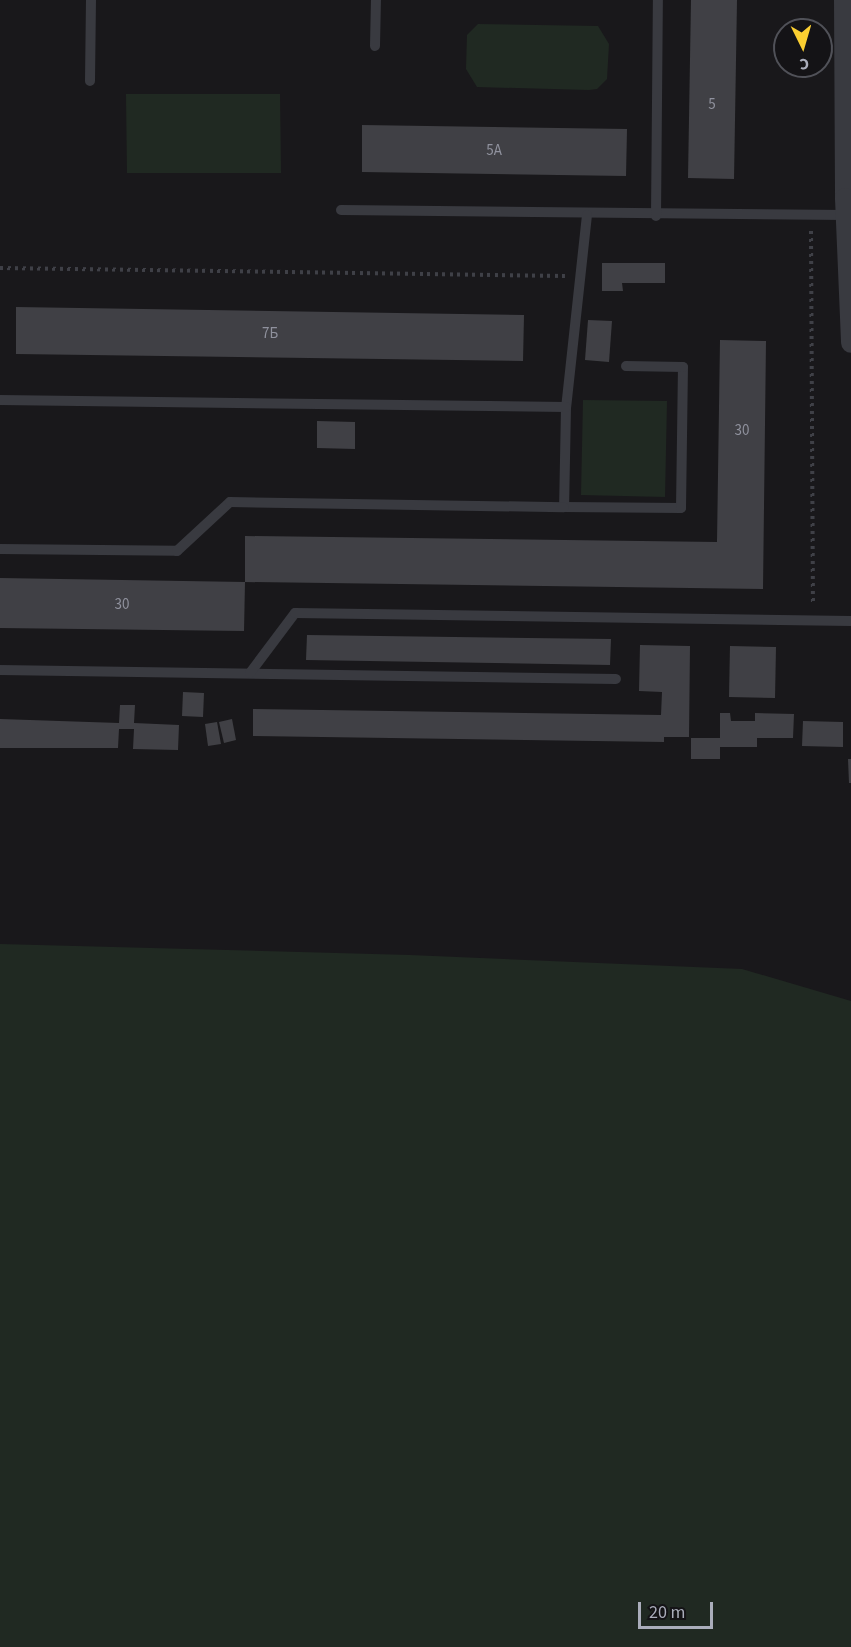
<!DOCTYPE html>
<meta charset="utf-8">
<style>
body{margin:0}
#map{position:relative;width:851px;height:1647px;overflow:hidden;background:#19181b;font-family:"Source Sans 3",sans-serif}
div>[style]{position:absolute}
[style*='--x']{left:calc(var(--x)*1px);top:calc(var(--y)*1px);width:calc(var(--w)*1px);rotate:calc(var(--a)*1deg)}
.green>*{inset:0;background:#202922}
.building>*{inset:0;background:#404045}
.path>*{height:4px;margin-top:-2px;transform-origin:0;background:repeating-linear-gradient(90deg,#3f4047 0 3px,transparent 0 7.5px)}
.lane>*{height:10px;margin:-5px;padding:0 5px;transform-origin:5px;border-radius:5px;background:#393a40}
.street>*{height:20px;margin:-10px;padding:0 10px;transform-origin:10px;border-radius:10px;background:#393a40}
span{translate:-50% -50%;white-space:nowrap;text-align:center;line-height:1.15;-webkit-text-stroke:4.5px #141316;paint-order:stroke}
.number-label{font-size:15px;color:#90929e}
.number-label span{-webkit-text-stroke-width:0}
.north{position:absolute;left:773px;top:18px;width:60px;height:60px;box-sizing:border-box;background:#141316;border:2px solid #505158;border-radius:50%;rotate:175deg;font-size:16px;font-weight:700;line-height:24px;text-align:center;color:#aaadbb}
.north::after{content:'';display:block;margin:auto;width:21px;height:27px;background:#fbcf31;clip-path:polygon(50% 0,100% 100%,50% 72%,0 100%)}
.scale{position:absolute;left:638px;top:1602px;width:75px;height:27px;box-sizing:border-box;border:3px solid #aaadbb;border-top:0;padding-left:8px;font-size:18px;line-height:21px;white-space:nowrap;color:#aaadbb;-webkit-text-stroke:4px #141316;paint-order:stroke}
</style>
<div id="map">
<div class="green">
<div style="clip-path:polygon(478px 24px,598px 26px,609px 44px,607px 79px,597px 89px,589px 90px,477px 87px,466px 69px,467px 35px)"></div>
<div style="clip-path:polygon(126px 94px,280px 94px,281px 173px,127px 173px)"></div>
<div style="clip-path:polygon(583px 400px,667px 401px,665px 497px,581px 495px)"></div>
<div style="clip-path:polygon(0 944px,410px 955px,742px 969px,851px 1001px,851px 1647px,0 1647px)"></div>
</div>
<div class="building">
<div style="clip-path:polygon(691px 0,737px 0,734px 179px,688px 178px)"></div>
<div style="clip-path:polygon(362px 125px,627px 129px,626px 176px,362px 172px)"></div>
<div style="clip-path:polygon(602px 263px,665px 263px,665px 283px,622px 283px,623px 291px,602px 291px)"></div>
<div style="clip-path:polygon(16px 307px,524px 315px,523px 361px,16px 354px)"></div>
<div style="clip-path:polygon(588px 320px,612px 321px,609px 362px,585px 360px)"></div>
<div style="clip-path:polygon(720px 340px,766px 341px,763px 589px,245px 582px,245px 536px,717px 542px)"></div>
<div style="clip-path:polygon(317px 421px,355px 422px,355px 449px,317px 448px)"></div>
<div style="clip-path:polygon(0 578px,245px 582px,244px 631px,0 628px)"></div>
<div style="clip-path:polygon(307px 635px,611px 639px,610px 665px,306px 660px)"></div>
<div style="clip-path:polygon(640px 645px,690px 646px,689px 737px,664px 737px,664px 742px,253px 736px,253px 709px,661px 715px,662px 692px,639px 691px)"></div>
<div style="clip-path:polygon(730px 646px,776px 647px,775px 698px,729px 697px)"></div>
<div style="clip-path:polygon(183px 692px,204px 693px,203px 717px,182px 716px)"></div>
<div style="clip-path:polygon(120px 705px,135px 705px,134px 723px,179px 725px,178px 750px,133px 749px,134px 729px,119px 729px,118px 748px,0 748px,0 719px,119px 723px)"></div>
<div style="clip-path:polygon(720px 713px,730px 713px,731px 721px,755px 721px,755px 713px,794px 714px,793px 738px,757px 738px,757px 747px,720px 747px,720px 759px,691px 759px,691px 738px,720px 738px)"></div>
<div style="clip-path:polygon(232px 719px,236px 740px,224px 743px,219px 722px)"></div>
<div style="clip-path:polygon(803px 721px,843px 722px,843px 747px,802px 746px)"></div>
<div style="clip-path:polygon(217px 722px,221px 744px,208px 746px,205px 724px)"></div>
<div style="clip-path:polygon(848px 759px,851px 759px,851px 783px,849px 783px)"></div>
</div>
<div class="path">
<div style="--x:811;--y:231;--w:374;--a:89.7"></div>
<div style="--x:0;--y:268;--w:565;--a:0.81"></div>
</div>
<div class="lane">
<div style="--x:375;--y:46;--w:46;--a:-88.8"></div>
<div style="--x:90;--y:81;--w:81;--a:-89.3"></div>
<div style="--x:341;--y:210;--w:505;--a:0.57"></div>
<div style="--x:587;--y:215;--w:193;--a:96.2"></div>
<div style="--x:566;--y:407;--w:100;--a:91.1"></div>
<div style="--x:564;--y:507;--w:117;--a:0.5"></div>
<div style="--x:681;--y:508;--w:141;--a:-89.2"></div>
<div style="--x:683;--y:367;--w:57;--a:-179"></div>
<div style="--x:656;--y:216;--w:216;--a:-89.5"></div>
<div style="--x:0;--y:400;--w:566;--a:0.71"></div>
<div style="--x:0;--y:549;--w:177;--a:0.6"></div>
<div style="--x:177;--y:551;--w:72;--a:-42.8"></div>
<div style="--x:230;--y:502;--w:334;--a:0.9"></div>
<div style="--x:0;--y:670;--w:616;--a:0.84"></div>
<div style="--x:250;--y:673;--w:75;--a:-53.1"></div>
<div style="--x:295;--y:613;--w:556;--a:0.82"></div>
</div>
<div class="street">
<div style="--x:844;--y:0;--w:198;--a:89.7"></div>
<div style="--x:845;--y:198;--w:145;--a:87.6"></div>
</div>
<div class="number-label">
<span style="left:712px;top:105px">5</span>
<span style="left:494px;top:151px">5А</span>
<span style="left:270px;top:334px">7Б</span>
<span style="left:742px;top:431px">30</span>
<span style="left:122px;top:605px">30</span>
</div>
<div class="north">С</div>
<div class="scale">20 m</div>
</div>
